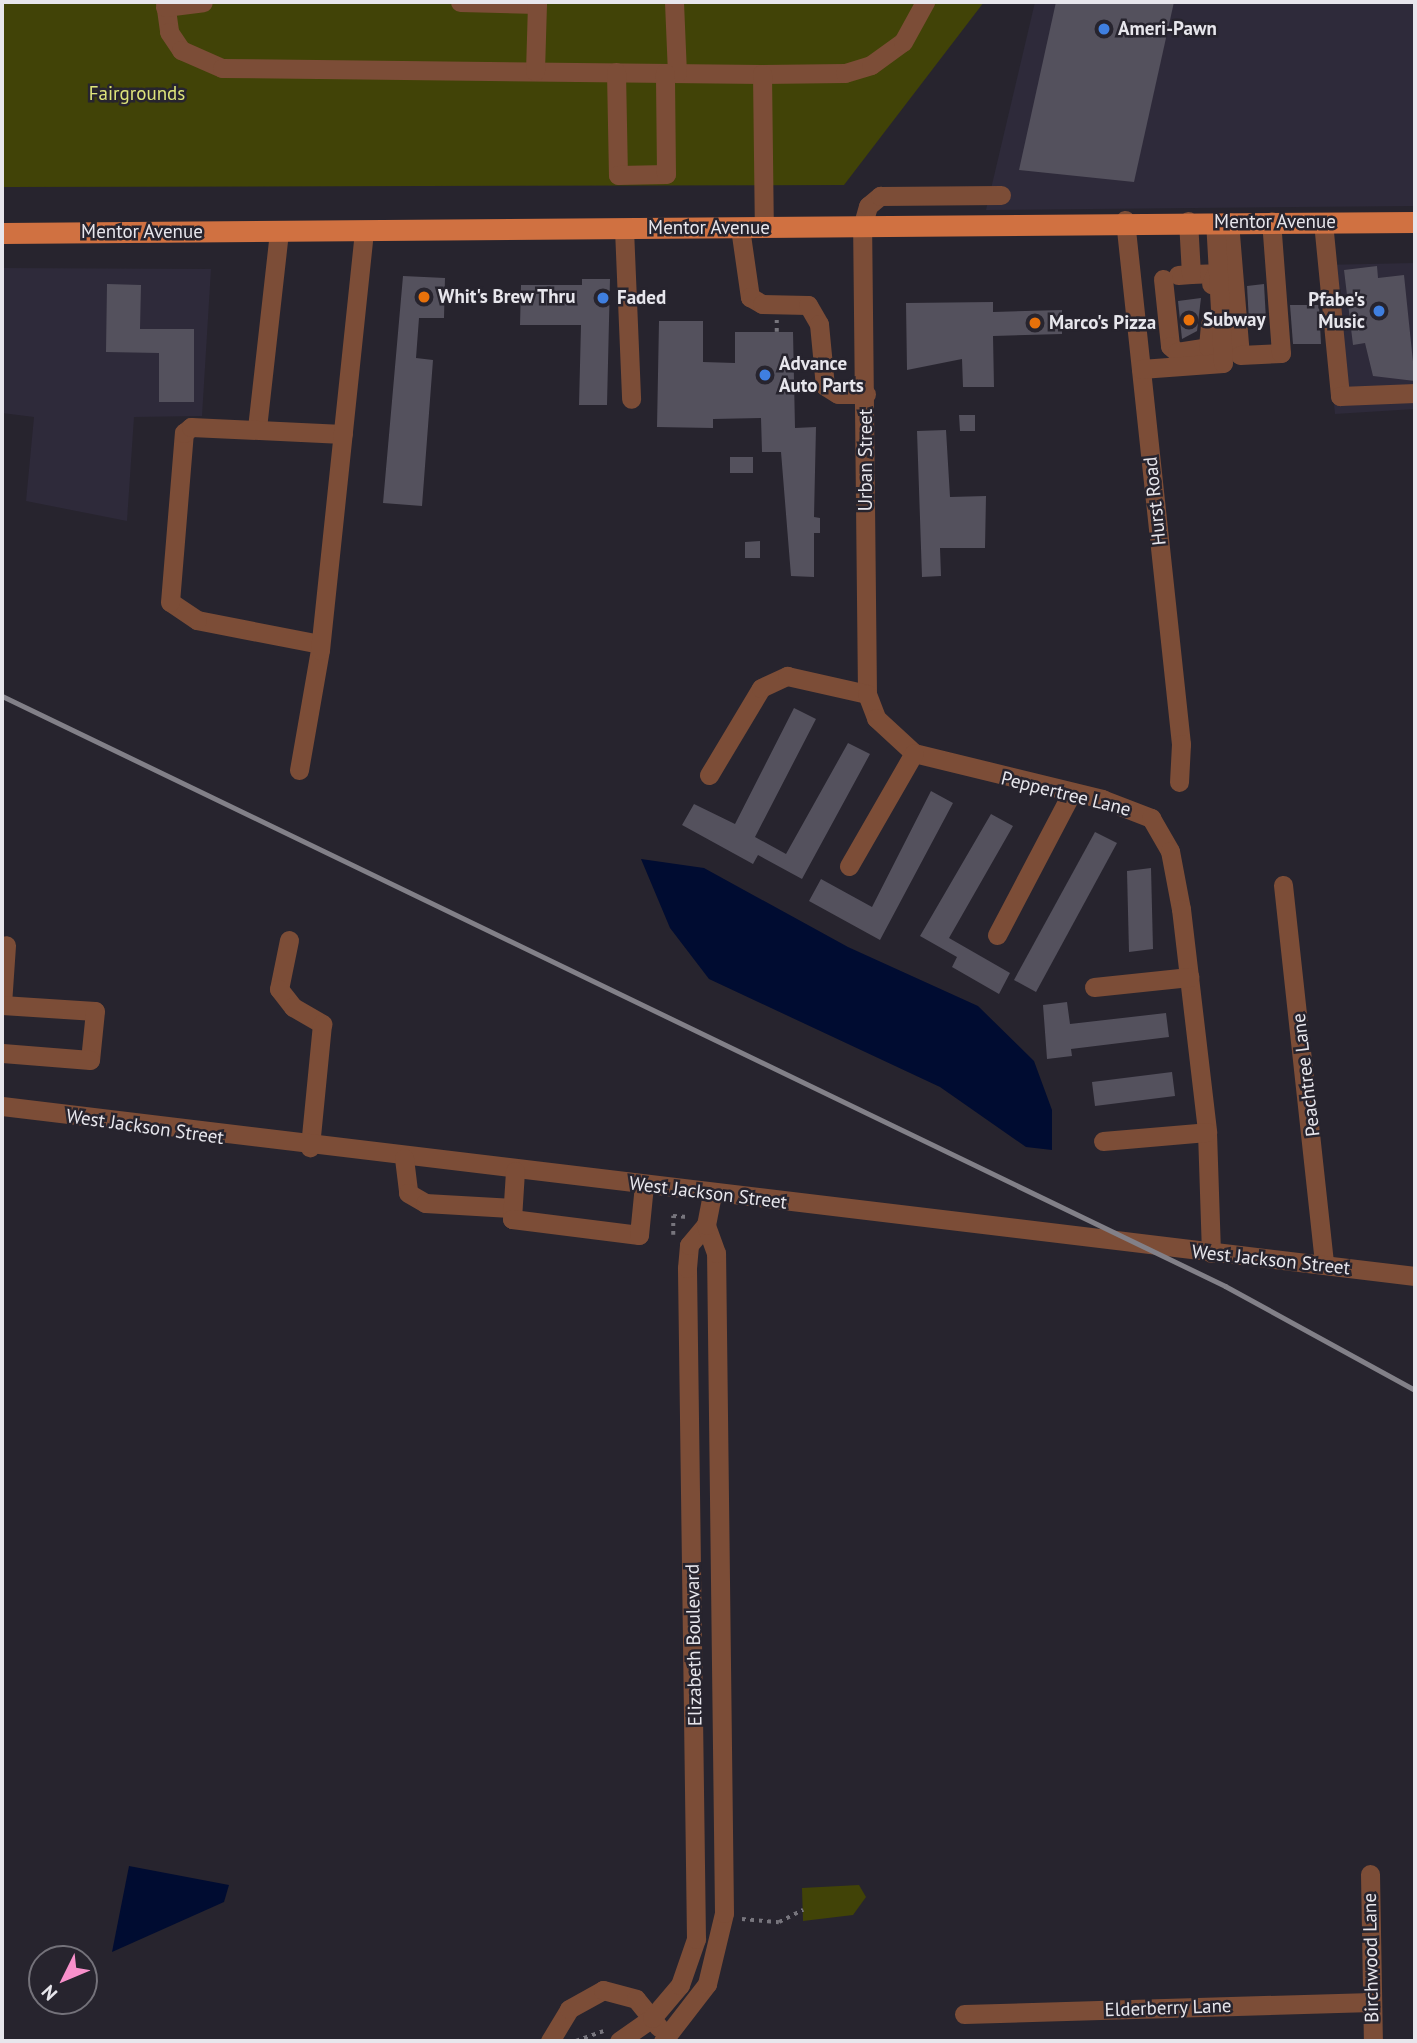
<!DOCTYPE html>
<style>
body{margin:0}
#map{position:relative;width:1417px;height:2043px;overflow:hidden;background:#27242e;font-family:"PT Sans",sans-serif}
div>[style]{position:absolute}
[style*='--x']{left:calc(var(--x)*1px);top:calc(var(--y)*1px);width:calc(var(--w)*1px);rotate:calc(var(--a)*1deg)}
.built>*{inset:0;background:#2e2a3a}
.green>*{inset:0;background:#414307}
.water>*{inset:0;background:#000c31}
.building>*{inset:0;background:#54515d}
.path>*{height:3.5px;margin-top:-1.75px;transform-origin:0;background:repeating-linear-gradient(90deg,#77757d 0 3.5px,transparent 0 8.5px)}
.minor>*{height:19px;margin:-9.5px;padding:0 9.5px;transform-origin:9.5px;border-radius:9.5px;background:#7c4d37}
.major>*{height:21px;margin:-10.5px;padding:0 10.5px;transform-origin:10.5px;border-radius:10.5px;background:#d07141}
.rail>*{height:5px;margin:-2.5px;padding:0 2.5px;transform-origin:2.5px;border-radius:2.5px;background:#828088}
.dots>*{width:19px;height:19px;translate:-50% -50%;box-sizing:border-box;border:4px solid #27242e;border-radius:50%}
span{translate:-50% -50%;white-space:nowrap;text-align:center;line-height:1.15;-webkit-text-stroke:5px #27242e;paint-order:stroke}
.poi-label{font-size:19px;color:#e7e6ec;font-weight:700}
.left{translate:0 -50%;text-align:left}
.right{translate:-100% -50%;text-align:right}
.park-label{font-size:19px;color:#dee47b}
.street-label{font-size:19px;color:#e7e6ec}
.frame{position:absolute;inset:0;border:4px solid #e7e6ec;pointer-events:none}
.north{position:absolute;left:28px;top:1945px;width:70px;height:70px;box-sizing:border-box;background:#27242e;border:2px solid #74727a;border-radius:50%;rotate:227deg;font-size:19px;font-weight:700;line-height:28px;text-align:center;color:#e7e6ec}
.north::after{content:'';display:block;margin:auto;width:24px;height:32px;background:#f890cb;clip-path:polygon(50% 0,100% 100%,50% 72%,0 100%)}
</style>
<div id="map">
<div class="built">
<div style="clip-path:polygon(1035px 2px,1415px 2px,1415px 206px,986px 210px)"></div>
<div style="clip-path:polygon(1415px 263px,1415px 409px,1335px 414px,1320px 265px)"></div>
<div style="clip-path:polygon(2px 268px,211px 269px,202px 416px,134px 417px,127px 521px,26px 501px,34px 417px,2px 413px)"></div>
</div>
<div class="green">
<div style="clip-path:polygon(2px 2px,984px 2px,844px 185px,2px 187px)"></div>
<div style="clip-path:polygon(859px 1885px,866px 1897px,853px 1915px,803px 1921px,802px 1888px)"></div>
</div>
<div class="water">
<div style="clip-path:polygon(641px 859px,704px 868px,848px 947px,978px 1006px,1034px 1061px,1052px 1110px,1052px 1150px,1026px 1147px,940px 1087px,709px 979px,670px 928px)"></div>
<div style="clip-path:polygon(129px 1866px,229px 1885px,224px 1902px,112px 1952px)"></div>
</div>
<div class="building">
<div style="clip-path:polygon(1056px 2px,1174px 2px,1134px 182px,1019px 170px)"></div>
<div style="clip-path:polygon(1377px 266px,1378px 278px,1404px 275px,1415px 381px,1373px 376px,1365px 343px,1353px 345px,1344px 270px)"></div>
<div style="clip-path:polygon(403px 276px,445px 278px,444px 318px,419px 318px,416px 358px,433px 360px,422px 506px,383px 503px)"></div>
<div style="clip-path:polygon(582px 279px,610px 279px,607px 405px,579px 405px,581px 325px,520px 325px,521px 285px,582px 285px)"></div>
<div style="clip-path:polygon(107px 284px,141px 285px,140px 329px,194px 329px,194px 402px,159px 402px,159px 353px,106px 352px)"></div>
<div style="clip-path:polygon(1264px 284px,1266px 320px,1249px 321px,1247px 286px)"></div>
<div style="clip-path:polygon(1201px 298px,1197px 331px,1182px 339px,1178px 301px)"></div>
<div style="clip-path:polygon(993px 302px,993px 312px,1062px 310px,1062px 334px,993px 336px,994px 387px,963px 387px,962px 359px,907px 370px,906px 303px)"></div>
<div style="clip-path:polygon(1290px 305px,1319px 305px,1321px 344px,1293px 344px)"></div>
<div style="clip-path:polygon(659px 321px,703px 321px,703px 362px,735px 363px,735px 332px,793px 332px,795px 428px,816px 427px,814px 517px,820px 518px,820px 533px,814px 533px,814px 577px,791px 576px,781px 452px,762px 452px,761px 418px,713px 419px,713px 428px,657px 427px)"></div>
<div style="clip-path:polygon(959px 415px,975px 415px,975px 431px,960px 431px)"></div>
<div style="clip-path:polygon(946px 430px,950px 497px,986px 496px,985px 548px,940px 548px,941px 576px,922px 577px,917px 431px)"></div>
<div style="clip-path:polygon(730px 457px,753px 457px,753px 473px,730px 473px)"></div>
<div style="clip-path:polygon(760px 541px,760px 558px,745px 558px,745px 542px)"></div>
<div style="clip-path:polygon(794px 708px,816px 719px,755px 837px,786px 854px,848px 743px,870px 754px,802px 879px,758px 855px,753px 864px,682px 825px,694px 804px,735px 824px)"></div>
<div style="clip-path:polygon(931px 791px,953px 803px,880px 940px,809px 901px,821px 879px,872px 907px)"></div>
<div style="clip-path:polygon(991px 814px,1013px 826px,949px 938px,1010px 973px,999px 994px,952px 967px,957px 957px,920px 936px)"></div>
<div style="clip-path:polygon(1095px 832px,1117px 843px,1036px 992px,1014px 980px)"></div>
<div style="clip-path:polygon(1151px 868px,1153px 949px,1129px 952px,1127px 871px)"></div>
<div style="clip-path:polygon(1067px 1002px,1070px 1024px,1166px 1013px,1169px 1037px,1071px 1049px,1072px 1056px,1047px 1059px,1043px 1005px)"></div>
<div style="clip-path:polygon(1172px 1072px,1175px 1096px,1095px 1106px,1092px 1082px)"></div>
</div>
<div class="path">
<div style="--x:777;--y:320;--w:12;--a:90"></div>
<div style="--x:673;--y:1235;--w:19;--a:-90"></div>
<div style="--x:673;--y:1216;--w:15;--a:4"></div>
<div style="--x:742;--y:1919;--w:37;--a:5"></div>
<div style="--x:779;--y:1922;--w:27;--a:-27"></div>
<div style="--x:576;--y:2041;--w:29;--a:-20"></div>
</div>
<div class="minor">
<div style="--x:165;--y:2;--w:30;--a:82"></div>
<div style="--x:169;--y:32;--w:22;--a:56"></div>
<div style="--x:181;--y:50;--w:45;--a:23.7"></div>
<div style="--x:222;--y:68;--w:540;--a:0.64"></div>
<div style="--x:762;--y:74;--w:83;--a:-0.7"></div>
<div style="--x:845;--y:73;--w:27;--a:-17"></div>
<div style="--x:871;--y:65;--w:39;--a:-36"></div>
<div style="--x:903;--y:42;--w:46;--a:-61.2"></div>
<div style="--x:460;--y:2;--w:77;--a:1.5"></div>
<div style="--x:674;--y:2;--w:71;--a:87.6"></div>
<div style="--x:165;--y:7;--w:38;--a:-7"></div>
<div style="--x:535;--y:71;--w:69;--a:-88.3"></div>
<div style="--x:616;--y:72;--w:103;--a:88.9"></div>
<div style="--x:618;--y:175;--w:48;--a:-1.2"></div>
<div style="--x:666;--y:174;--w:101;--a:-90.6"></div>
<div style="--x:762;--y:74;--w:154;--a:89.3"></div>
<div style="--x:1125;--y:220;--w:527;--a:83.9"></div>
<div style="--x:1181;--y:744;--w:38;--a:93"></div>
<div style="--x:1229;--y:222;--w:133;--a:85.3"></div>
<div style="--x:1240;--y:355;--w:41;--a:-2.8"></div>
<div style="--x:1281;--y:353;--w:132;--a:-94.3"></div>
<div style="--x:1323;--y:222;--w:175;--a:84.4"></div>
<div style="--x:1340;--y:396;--w:75;--a:-2.3"></div>
<div style="--x:740;--y:228;--w:70;--a:81.8"></div>
<div style="--x:750;--y:297;--w:14;--a:30"></div>
<div style="--x:762;--y:304;--w:46;--a:1.2"></div>
<div style="--x:808;--y:305;--w:22;--a:60"></div>
<div style="--x:819;--y:324;--w:62;--a:84.5"></div>
<div style="--x:825;--y:386;--w:15;--a:32"></div>
<div style="--x:838;--y:394;--w:28;--a:0"></div>
<div style="--x:624;--y:229;--w:170;--a:87.6"></div>
<div style="--x:1191;--y:274;--w:25;--a:-2"></div>
<div style="--x:1216;--y:273;--w:12;--a:114"></div>
<div style="--x:1178;--y:275;--w:13;--a:-4"></div>
<div style="--x:1191;--y:274;--w:53;--a:-93.2"></div>
<div style="--x:1163;--y:279;--w:67;--a:84"></div>
<div style="--x:1170;--y:346;--w:9;--a:41"></div>
<div style="--x:1177;--y:352;--w:31;--a:-9"></div>
<div style="--x:1208;--y:347;--w:23;--a:-85"></div>
<div style="--x:1141;--y:369;--w:82;--a:-4.2"></div>
<div style="--x:1223;--y:363;--w:141;--a:-93.2"></div>
<div style="--x:257;--y:428;--w:198;--a:-83.6"></div>
<div style="--x:320;--y:644;--w:125;--a:-169"></div>
<div style="--x:197;--y:620;--w:32;--a:-146"></div>
<div style="--x:170;--y:602;--w:170;--a:-85.3"></div>
<div style="--x:184;--y:433;--w:9;--a:-41"></div>
<div style="--x:191;--y:427;--w:152;--a:2.6"></div>
<div style="--x:867;--y:694;--w:467;--a:-90.6"></div>
<div style="--x:862;--y:227;--w:22;--a:-74"></div>
<div style="--x:868;--y:206;--w:16;--a:-40"></div>
<div style="--x:880;--y:196;--w:121;--a:-0.5"></div>
<div style="--x:299;--y:770;--w:122;--a:-80.1"></div>
<div style="--x:320;--y:650;--w:422;--a:-84"></div>
<div style="--x:709;--y:775;--w:101;--a:-59.1"></div>
<div style="--x:761;--y:688;--w:29;--a:-25"></div>
<div style="--x:787;--y:676;--w:82;--a:12.7"></div>
<div style="--x:867;--y:694;--w:26;--a:69"></div>
<div style="--x:876;--y:718;--w:52;--a:42.6"></div>
<div style="--x:914;--y:753;--w:194;--a:13.7"></div>
<div style="--x:1102;--y:799;--w:53;--a:21.2"></div>
<div style="--x:1151;--y:818;--w:38;--a:60"></div>
<div style="--x:1170;--y:851;--w:59;--a:79.3"></div>
<div style="--x:1181;--y:909;--w:225;--a:83.3"></div>
<div style="--x:1207;--y:1132;--w:121;--a:88.1"></div>
<div style="--x:849;--y:866;--w:130;--a:-60.1"></div>
<div style="--x:1283;--y:885;--w:382;--a:83.8"></div>
<div style="--x:997;--y:935;--w:161;--a:-62.3"></div>
<div style="--x:289;--y:940;--w:50;--a:101.5"></div>
<div style="--x:279;--y:989;--w:23;--a:52"></div>
<div style="--x:293;--y:1007;--w:34;--a:30"></div>
<div style="--x:322;--y:1024;--w:124;--a:95.6"></div>
<div style="--x:1094;--y:987;--w:96;--a:-6"></div>
<div style="--x:2;--y:1004;--w:59;--a:-86.1"></div>
<div style="--x:2;--y:1005;--w:93;--a:3.7"></div>
<div style="--x:95;--y:1011;--w:49;--a:95.8"></div>
<div style="--x:90;--y:1060;--w:88;--a:-175.5"></div>
<div style="--x:2;--y:1106;--w:1423;--a:6.86"></div>
<div style="--x:1103;--y:1141;--w:104;--a:-4.9"></div>
<div style="--x:404;--y:1158;--w:35;--a:83"></div>
<div style="--x:408;--y:1193;--w:20;--a:30"></div>
<div style="--x:425;--y:1203;--w:87;--a:3.3"></div>
<div style="--x:515;--y:1171;--w:48;--a:93.6"></div>
<div style="--x:512;--y:1219;--w:128;--a:7.2"></div>
<div style="--x:639;--y:1235;--w:50;--a:-84.3"></div>
<div style="--x:1370;--y:1874;--w:167;--a:89"></div>
<div style="--x:964;--y:2014;--w:408;--a:-1.7"></div>
<div style="--x:550;--y:2041;--w:37;--a:-59"></div>
<div style="--x:569;--y:2009;--w:39;--a:-29"></div>
<div style="--x:603;--y:1990;--w:34;--a:15"></div>
<div style="--x:636;--y:1999;--w:36;--a:51"></div>
<div style="--x:619;--y:2041;--w:40;--a:-34.9"></div>
<div style="--x:652;--y:2018;--w:43;--a:-49.7"></div>
<div style="--x:680;--y:1985;--w:49;--a:-70.8"></div>
<div style="--x:696;--y:1939;--w:671;--a:-90.77"></div>
<div style="--x:687;--y:1268;--w:23;--a:-85"></div>
<div style="--x:689;--y:1245;--w:26;--a:-50"></div>
<div style="--x:663;--y:2041;--w:72;--a:-52.3"></div>
<div style="--x:707;--y:1984;--w:73;--a:-76.5"></div>
<div style="--x:724;--y:1913;--w:660;--a:-90.69"></div>
<div style="--x:716;--y:1253;--w:30;--a:-110"></div>
<div style="--x:706;--y:1225;--w:33;--a:-79"></div>
</div>
<div class="major">
<div style="--x:2;--y:233;--w:1413;--a:-0.45"></div>
</div>
<div class="rail">
<div style="--x:2;--y:696;--w:1358;--a:25.75"></div>
<div style="--x:1225;--y:1286;--w:217;--a:28.7"></div>
</div>
<div class="dots">
<div style="left:1104px;top:29px;background:#3f7fe0"></div>
<div style="left:424px;top:297px;background:#e8710a"></div>
<div style="left:603px;top:298px;background:#3f7fe0"></div>
<div style="left:1379px;top:311px;background:#3f7fe0"></div>
<div style="left:1189px;top:320px;background:#e8710a"></div>
<div style="left:1035px;top:323px;background:#e8710a"></div>
<div style="left:765px;top:375px;background:#3f7fe0"></div>
</div>
<div class="poi-label">
<span class="left" style="left:1118px;top:29px">Ameri-Pawn</span>
<span class="left" style="left:438px;top:297px">Whit's Brew Thru</span>
<span class="left" style="left:617px;top:298px">Faded</span>
<span class="right" style="left:1365px;top:311px">Pfabe's<br>Music</span>
<span class="left" style="left:1203px;top:320px">Subway</span>
<span class="left" style="left:1049px;top:323px">Marco's Pizza</span>
<span class="left" style="left:779px;top:375px">Advance<br>Auto Parts</span>
</div>
<div class="park-label">
<span style="left:137px;top:94px">Fairgrounds</span>
</div>
<div class="street-label">
<span style="left:1275px;top:222px">Mentor Avenue</span>
<span style="left:709px;top:228px">Mentor Avenue</span>
<span style="left:142px;top:232px">Mentor Avenue</span>
<span style="left:866px;top:460px;rotate:-90deg">Urban Street</span>
<span style="left:1155px;top:501px;rotate:-96deg">Hurst Road</span>
<span style="left:1066px;top:794px;rotate:14deg">Peppertree Lane</span>
<span style="left:1306px;top:1075px;rotate:-97deg">Peachtree Lane</span>
<span style="left:145px;top:1127px;rotate:8deg">West Jackson Street</span>
<span style="left:708px;top:1193px;rotate:7deg">West Jackson Street</span>
<span style="left:1271px;top:1260px;rotate:6deg">West Jackson Street</span>
<span style="left:694px;top:1645px;rotate:-91deg">Elizabeth Boulevard</span>
<span style="left:1371px;top:1958px;rotate:-91deg">Birchwood Lane</span>
<span style="left:1168px;top:2008px;rotate:-2deg">Elderberry Lane</span>
</div>
<div class="frame"></div>
<div class="north">N</div>
</div>
